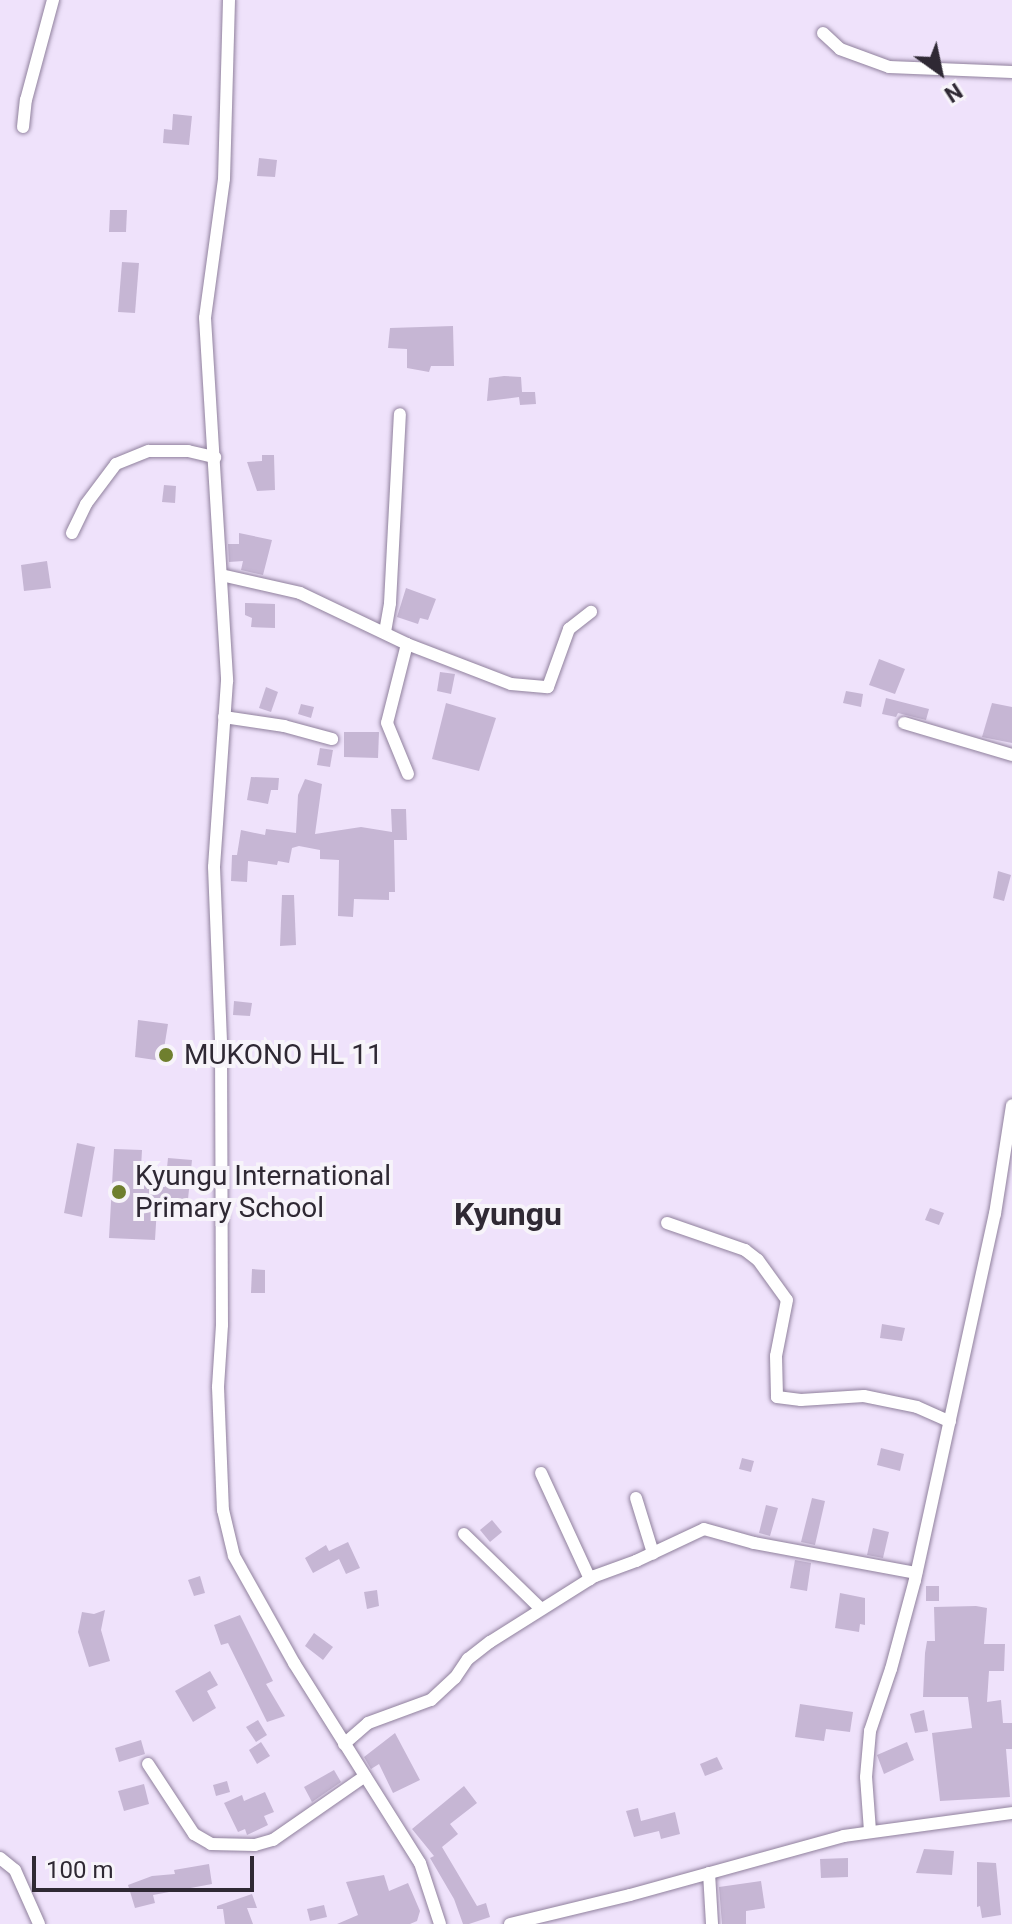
<!DOCTYPE html>
<style>
body{margin:0}
#map{position:relative;width:1012px;height:1924px;overflow:hidden;background:#efe2fb;font-family:Roboto,sans-serif}
div>[style]{position:absolute}
[style*='--x']{left:calc(var(--x)*1px);top:calc(var(--y)*1px);width:calc(var(--w)*1px);rotate:calc(var(--a)*1deg)}
.building>*{inset:0;background:#c6b6d4}
.roads{filter:drop-shadow(0 0 2px #90819d) drop-shadow(0 0 2px #90819d)}
.minor>*{height:12px;margin:-6px;padding:0 6px;transform-origin:6px;border-radius:6px;background:#fff}
.dots>*{width:22px;height:22px;translate:-50% -50%;box-sizing:border-box;border:4px solid #f7f4fa;border-radius:50%}
span{translate:-50% -50%;white-space:nowrap;text-align:center;line-height:1.15;-webkit-text-stroke:8px #f7f4fa;paint-order:stroke}
.poi-label{font-size:28px;color:#2f2934}
.left{translate:0 -50%;text-align:left}
.quarter-label{font-size:32px;color:#2f2934;font-weight:700}
.north{position:absolute;left:900px;top:32px;width:80px;height:80px;-webkit-text-stroke:6px #f7f4fa;paint-order:stroke;rotate:147deg;font-size:22px;font-weight:700;line-height:32px;text-align:center;color:#2f2934}
.north::after{content:'';display:block;margin:auto;width:28px;height:36px;background:#2f2934;clip-path:polygon(50% 0,100% 100%,50% 72%,0 100%)}
.scale{position:absolute;left:32px;top:1856px;width:222px;height:36px;box-sizing:border-box;border:4px solid #2f2934;border-top:0;padding-left:10px;font-size:24px;line-height:28px;white-space:nowrap;color:#2f2934;-webkit-text-stroke:6px #f7f4fa;paint-order:stroke}
</style>
<div id="map">
<div class="building">
<div style="clip-path:polygon(173px 114px,192px 116px,189px 145px,163px 143px,164px 129px,172px 130px)"></div>
<div style="clip-path:polygon(259px 158px,277px 160px,275px 177px,257px 176px)"></div>
<div style="clip-path:polygon(110px 210px,127px 210px,126px 232px,109px 232px)"></div>
<div style="clip-path:polygon(122px 262px,139px 263px,135px 313px,118px 312px)"></div>
<div style="clip-path:polygon(453px 326px,454px 366px,431px 366px,429px 372px,407px 368px,407px 349px,388px 348px,390px 328px)"></div>
<div style="clip-path:polygon(504px 376px,521px 377px,522px 392px,535px 392px,536px 404px,520px 405px,519px 397px,487px 401px,489px 378px)"></div>
<div style="clip-path:polygon(262px 455px,274px 455px,275px 490px,257px 491px,247px 462px,262px 461px)"></div>
<div style="clip-path:polygon(164px 485px,176px 486px,175px 503px,162px 502px)"></div>
<div style="clip-path:polygon(239px 533px,272px 540px,263px 575px,241px 570px,243px 561px,229px 562px,228px 544px,239px 544px)"></div>
<div style="clip-path:polygon(47px 561px,51px 588px,24px 591px,21px 565px)"></div>
<div style="clip-path:polygon(406px 588px,436px 599px,428px 620px,420px 618px,418px 624px,397px 617px)"></div>
<div style="clip-path:polygon(245px 603px,275px 604px,275px 628px,251px 627px,252px 618px,245px 615px)"></div>
<div style="clip-path:polygon(879px 659px,905px 669px,895px 694px,869px 685px)"></div>
<div style="clip-path:polygon(440px 672px,455px 674px,451px 694px,437px 691px)"></div>
<div style="clip-path:polygon(266px 687px,278px 692px,271px 712px,259px 708px)"></div>
<div style="clip-path:polygon(846px 691px,863px 694px,861px 707px,843px 703px)"></div>
<div style="clip-path:polygon(886px 698px,929px 709px,926px 720px,898px 713px,896px 717px,882px 714px)"></div>
<div style="clip-path:polygon(446px 703px,496px 718px,479px 771px,432px 759px)"></div>
<div style="clip-path:polygon(992px 703px,1012px 707px,1012px 743px,982px 737px)"></div>
<div style="clip-path:polygon(301px 704px,314px 707px,311px 718px,298px 714px)"></div>
<div style="clip-path:polygon(344px 732px,379px 732px,378px 758px,344px 757px)"></div>
<div style="clip-path:polygon(320px 748px,333px 750px,330px 767px,317px 765px)"></div>
<div style="clip-path:polygon(251px 777px,279px 778px,278px 790px,271px 790px,268px 804px,247px 800px)"></div>
<div style="clip-path:polygon(305px 779px,322px 784px,315px 834px,361px 827px,392px 832px,391px 809px,406px 809px,407px 840px,394px 840px,395px 892px,389px 892px,389px 900px,354px 899px,353px 917px,338px 916px,339px 860px,320px 859px,320px 850px,299px 846px,292px 848px,289px 863px,278px 861px,277px 865px,248px 861px,247px 882px,231px 881px,232px 855px,237px 855px,241px 830px,265px 835px,266px 829px,296px 833px,298px 795px)"></div>
<div style="clip-path:polygon(998px 871px,1011px 875px,1004px 901px,993px 898px)"></div>
<div style="clip-path:polygon(282px 895px,294px 895px,296px 945px,280px 946px)"></div>
<div style="clip-path:polygon(234px 1001px,252px 1003px,250px 1016px,233px 1015px)"></div>
<div style="clip-path:polygon(138px 1020px,168px 1024px,162px 1061px,135px 1057px)"></div>
<div style="clip-path:polygon(77px 1143px,95px 1147px,82px 1217px,64px 1213px)"></div>
<div style="clip-path:polygon(114px 1149px,142px 1150px,140px 1185px,165px 1187px,168px 1158px,192px 1160px,187px 1209px,157px 1207px,155px 1240px,109px 1238px)"></div>
<div style="clip-path:polygon(930px 1208px,944px 1213px,939px 1225px,925px 1220px)"></div>
<div style="clip-path:polygon(252px 1269px,265px 1270px,265px 1293px,251px 1293px)"></div>
<div style="clip-path:polygon(882px 1324px,905px 1328px,902px 1341px,880px 1338px)"></div>
<div style="clip-path:polygon(881px 1448px,904px 1454px,900px 1471px,877px 1465px)"></div>
<div style="clip-path:polygon(742px 1458px,754px 1461px,751px 1472px,739px 1469px)"></div>
<div style="clip-path:polygon(812px 1498px,825px 1501px,815px 1545px,801px 1542px)"></div>
<div style="clip-path:polygon(766px 1505px,778px 1508px,770px 1536px,759px 1533px)"></div>
<div style="clip-path:polygon(492px 1520px,502px 1532px,490px 1542px,480px 1530px)"></div>
<div style="clip-path:polygon(873px 1528px,889px 1532px,883px 1558px,867px 1555px)"></div>
<div style="clip-path:polygon(348px 1542px,360px 1568px,346px 1574px,339px 1559px,313px 1573px,305px 1558px,326px 1545px,329px 1551px)"></div>
<div style="clip-path:polygon(795px 1560px,811px 1563px,807px 1591px,790px 1588px)"></div>
<div style="clip-path:polygon(200px 1576px,205px 1593px,194px 1596px,188px 1580px)"></div>
<div style="clip-path:polygon(926px 1586px,939px 1586px,939px 1601px,926px 1601px)"></div>
<div style="clip-path:polygon(377px 1590px,379px 1606px,367px 1609px,364px 1592px)"></div>
<div style="clip-path:polygon(840px 1593px,865px 1598px,865px 1625px,860px 1624px,859px 1632px,835px 1628px)"></div>
<div style="clip-path:polygon(976px 1606px,987px 1608px,984px 1644px,1005px 1644px,1004px 1671px,989px 1671px,987px 1702px,1001px 1700px,1003px 1723px,1012px 1723px,1012px 1749px,1006px 1749px,1010px 1797px,940px 1801px,932px 1733px,972px 1728px,968px 1697px,923px 1697px,925px 1653px,927px 1641px,935px 1641px,934px 1607px)"></div>
<div style="clip-path:polygon(105px 1610px,101px 1630px,110px 1661px,89px 1667px,78px 1632px,82px 1612px,94px 1614px)"></div>
<div style="clip-path:polygon(240px 1615px,273px 1681px,266px 1684px,285px 1716px,267px 1722px,228px 1643px,221px 1645px,214px 1625px)"></div>
<div style="clip-path:polygon(314px 1633px,333px 1647px,323px 1660px,305px 1646px)"></div>
<div style="clip-path:polygon(210px 1671px,218px 1685px,207px 1691px,216px 1708px,193px 1722px,175px 1691px)"></div>
<div style="clip-path:polygon(800px 1704px,853px 1712px,850px 1732px,826px 1729px,824px 1741px,795px 1737px)"></div>
<div style="clip-path:polygon(924px 1710px,928px 1731px,915px 1733px,910px 1714px)"></div>
<div style="clip-path:polygon(258px 1720px,267px 1735px,256px 1742px,246px 1727px)"></div>
<div style="clip-path:polygon(395px 1733px,420px 1780px,393px 1793px,379px 1764px,371px 1769px,364px 1757px)"></div>
<div style="clip-path:polygon(141px 1740px,145px 1754px,119px 1762px,115px 1748px)"></div>
<div style="clip-path:polygon(261px 1742px,270px 1756px,257px 1764px,249px 1750px)"></div>
<div style="clip-path:polygon(907px 1742px,914px 1760px,884px 1774px,877px 1755px)"></div>
<div style="clip-path:polygon(717px 1757px,723px 1769px,705px 1776px,700px 1764px)"></div>
<div style="clip-path:polygon(334px 1770px,341px 1782px,312px 1802px,304px 1787px)"></div>
<div style="clip-path:polygon(227px 1781px,230px 1792px,216px 1796px,213px 1785px)"></div>
<div style="clip-path:polygon(144px 1784px,149px 1804px,124px 1811px,118px 1791px)"></div>
<div style="clip-path:polygon(464px 1786px,477px 1803px,450px 1824px,458px 1834px,442px 1847px,477px 1906px,486px 1903px,490px 1917px,469px 1924px,463px 1924px,454px 1899px,430px 1858px,434px 1856px,412px 1829px)"></div>
<div style="clip-path:polygon(265px 1792px,274px 1812px,264px 1816px,268px 1825px,247px 1835px,245px 1829px,238px 1832px,224px 1803px,242px 1795px,244px 1801px)"></div>
<div style="clip-path:polygon(638px 1808px,641px 1821px,675px 1812px,680px 1834px,661px 1839px,659px 1831px,634px 1837px,626px 1811px)"></div>
<div style="clip-path:polygon(924px 1849px,954px 1851px,952px 1875px,916px 1873px)"></div>
<div style="clip-path:polygon(848px 1858px,848px 1877px,821px 1878px,820px 1859px)"></div>
<div style="clip-path:polygon(977px 1862px,996px 1863px,1001px 1915px,982px 1918px,980px 1906px,977px 1907px)"></div>
<div style="clip-path:polygon(209px 1864px,212px 1884px,153px 1895px,155px 1903px,135px 1908px,128px 1885px,152px 1876px,175px 1874px,174px 1870px)"></div>
<div style="clip-path:polygon(384px 1875px,389px 1891px,408px 1883px,420px 1911px,417px 1921px,410px 1924px,337px 1924px,358px 1915px,346px 1882px)"></div>
<div style="clip-path:polygon(761px 1881px,765px 1908px,746px 1911px,746px 1924px,722px 1924px,719px 1887px)"></div>
<div style="clip-path:polygon(252px 1894px,257px 1908px,247px 1908px,253px 1924px,225px 1924px,223px 1909px,217px 1909px,217px 1906px)"></div>
<div style="clip-path:polygon(324px 1905px,327px 1917px,310px 1921px,307px 1909px)"></div>
</div>
<div class="roads">
<div class="minor">
<div style="--x:229;--y:0;--w:179;--a:91.6"></div>
<div style="--x:224;--y:179;--w:140;--a:97.8"></div>
<div style="--x:205;--y:318;--w:364;--a:86.5"></div>
<div style="--x:227;--y:681;--w:186;--a:94"></div>
<div style="--x:214;--y:867;--w:177;--a:87.7"></div>
<div style="--x:221;--y:1044;--w:281;--a:89.8"></div>
<div style="--x:222;--y:1325;--w:62;--a:93.7"></div>
<div style="--x:218;--y:1387;--w:123;--a:87.7"></div>
<div style="--x:223;--y:1510;--w:47;--a:76.6"></div>
<div style="--x:234;--y:1556;--w:123;--a:60.7"></div>
<div style="--x:294;--y:1663;--w:236;--a:57.8"></div>
<div style="--x:420;--y:1863;--w:64;--a:71.8"></div>
<div style="--x:823;--y:33;--w:23;--a:43"></div>
<div style="--x:840;--y:49;--w:52;--a:20.2"></div>
<div style="--x:889;--y:67;--w:123;--a:2.3"></div>
<div style="--x:23;--y:127;--w:27;--a:-84"></div>
<div style="--x:26;--y:100;--w:104;--a:-74.9"></div>
<div style="--x:72;--y:533;--w:32;--a:-64"></div>
<div style="--x:86;--y:504;--w:50;--a:-53.1"></div>
<div style="--x:116;--y:464;--w:35;--a:-22"></div>
<div style="--x:149;--y:451;--w:39;--a:0"></div>
<div style="--x:188;--y:451;--w:28;--a:13"></div>
<div style="--x:221;--y:575;--w:81;--a:12.8"></div>
<div style="--x:300;--y:593;--w:119;--a:25.5"></div>
<div style="--x:407;--y:644;--w:81;--a:104.2"></div>
<div style="--x:387;--y:723;--w:55;--a:67.6"></div>
<div style="--x:385;--y:632;--w:29;--a:-80"></div>
<div style="--x:390;--y:603;--w:189;--a:-87"></div>
<div style="--x:407;--y:644;--w:111;--a:21"></div>
<div style="--x:511;--y:684;--w:37;--a:5"></div>
<div style="--x:548;--y:687;--w:62;--a:-70.1"></div>
<div style="--x:569;--y:629;--w:28;--a:-38"></div>
<div style="--x:224;--y:717;--w:61;--a:8.5"></div>
<div style="--x:284;--y:726;--w:50;--a:15.2"></div>
<div style="--x:904;--y:723;--w:113;--a:16.5"></div>
<div style="--x:667;--y:1223;--w:83;--a:19.1"></div>
<div style="--x:745;--y:1250;--w:16;--a:38"></div>
<div style="--x:758;--y:1260;--w:49;--a:54.1"></div>
<div style="--x:787;--y:1300;--w:57;--a:101.1"></div>
<div style="--x:776;--y:1356;--w:41;--a:88.6"></div>
<div style="--x:777;--y:1397;--w:24;--a:7"></div>
<div style="--x:801;--y:1400;--w:63;--a:-3.6"></div>
<div style="--x:864;--y:1396;--w:54;--a:11.7"></div>
<div style="--x:917;--y:1407;--w:36;--a:24"></div>
<div style="--x:541;--y:1473;--w:117;--a:65.2"></div>
<div style="--x:636;--y:1498;--w:58;--a:72.8"></div>
<div style="--x:464;--y:1534;--w:107;--a:44.2"></div>
<div style="--x:344;--y:1744;--w:32;--a:-41"></div>
<div style="--x:368;--y:1723;--w:67;--a:-20.1"></div>
<div style="--x:431;--y:1700;--w:33;--a:-43"></div>
<div style="--x:455;--y:1678;--w:23;--a:-56"></div>
<div style="--x:468;--y:1659;--w:28;--a:-38"></div>
<div style="--x:490;--y:1642;--w:124;--a:-32.2"></div>
<div style="--x:595;--y:1576;--w:44;--a:-20.1"></div>
<div style="--x:636;--y:1561;--w:75;--a:-25.2"></div>
<div style="--x:704;--y:1529;--w:52;--a:15.6"></div>
<div style="--x:754;--y:1543;--w:165;--a:10.5"></div>
<div style="--x:148;--y:1764;--w:84;--a:56.7"></div>
<div style="--x:194;--y:1834;--w:20;--a:30"></div>
<div style="--x:211;--y:1844;--w:44;--a:1.3"></div>
<div style="--x:255;--y:1845;--w:19;--a:-16"></div>
<div style="--x:273;--y:1840;--w:112;--a:-34.8"></div>
<div style="--x:870;--y:1831;--w:54;--a:-94.2"></div>
<div style="--x:866;--y:1777;--w:46;--a:-85"></div>
<div style="--x:870;--y:1731;--w:65;--a:-71.3"></div>
<div style="--x:891;--y:1669;--w:92;--a:-74.9"></div>
<div style="--x:915;--y:1580;--w:375;--a:-77.7"></div>
<div style="--x:995;--y:1214;--w:110;--a:-81.1"></div>
<div style="--x:0;--y:1858;--w:19;--a:39"></div>
<div style="--x:15;--y:1870;--w:59;--a:66"></div>
<div style="--x:709;--y:1873;--w:51;--a:86.6"></div>
<div style="--x:510;--y:1924;--w:123;--a:-13.6"></div>
<div style="--x:630;--y:1895;--w:222;--a:-15.4"></div>
<div style="--x:844;--y:1836;--w:170;--a:-7.8"></div>
</div>
</div>
<div class="dots">
<div style="left:166px;top:1055px;background:#6f7f2e"></div>
<div style="left:119px;top:1192px;background:#6f7f2e"></div>
</div>
<div class="poi-label">
<span class="left" style="left:184px;top:1055px">MUKONO HL 11</span>
<span class="left" style="left:135px;top:1192px">Kyungu International<br>Primary School</span>
</div>
<div class="quarter-label">
<span style="left:508px;top:1214px">Kyungu</span>
</div>
<div class="north">N</div>
<div class="scale">100 m</div>
</div>
